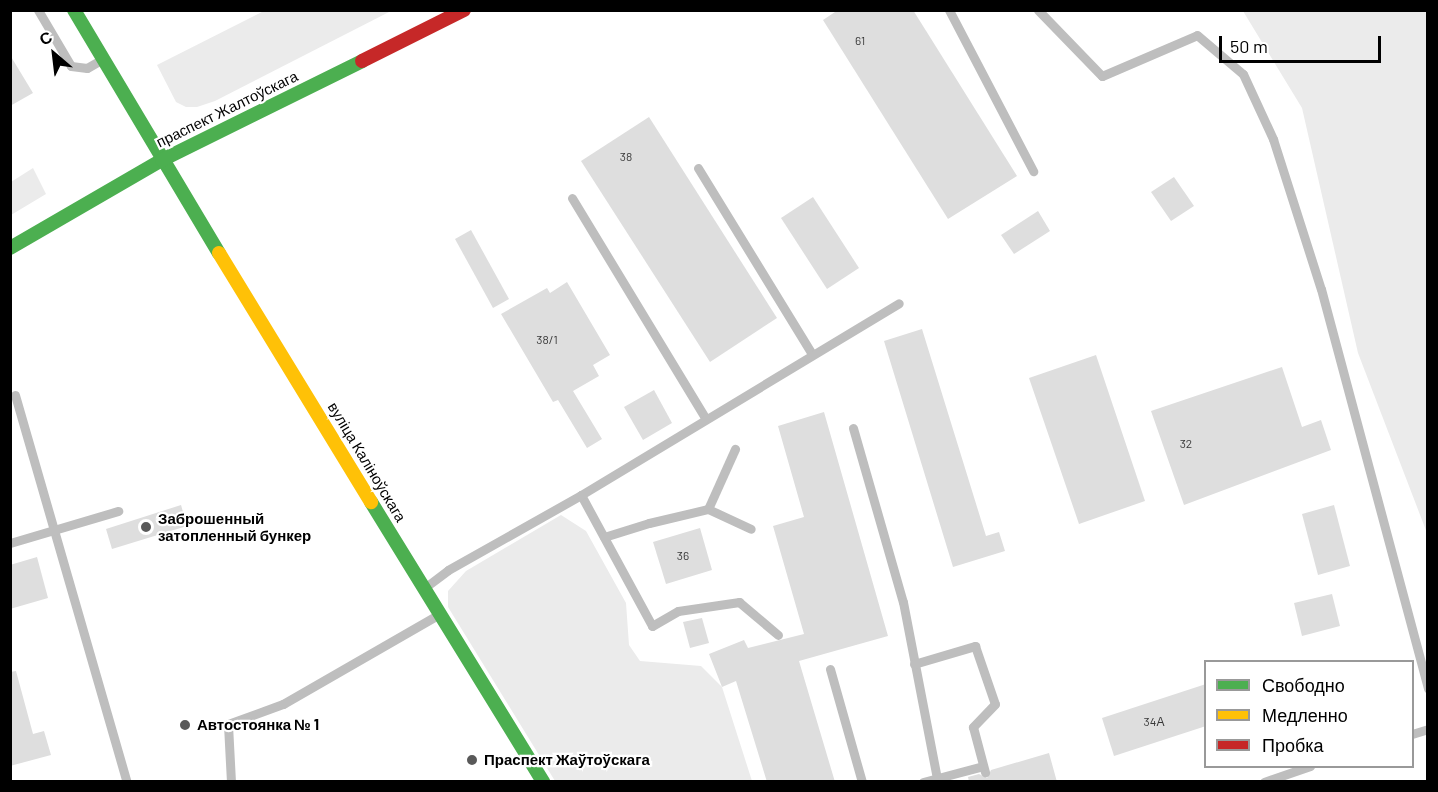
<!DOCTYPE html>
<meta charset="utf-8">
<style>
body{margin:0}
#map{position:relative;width:1438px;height:792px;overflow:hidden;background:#fff;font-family:Barlow,sans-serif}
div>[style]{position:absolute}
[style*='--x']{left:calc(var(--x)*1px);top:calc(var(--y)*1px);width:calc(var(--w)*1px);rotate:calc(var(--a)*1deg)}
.green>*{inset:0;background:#ebebeb}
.building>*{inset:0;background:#dedede}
.lane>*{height:9px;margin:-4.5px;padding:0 4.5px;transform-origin:4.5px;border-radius:4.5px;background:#bebebe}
.fast>*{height:14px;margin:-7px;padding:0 7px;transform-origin:7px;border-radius:7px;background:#4caf50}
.slow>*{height:14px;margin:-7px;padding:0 7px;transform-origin:7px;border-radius:7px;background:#ffc107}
.jam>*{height:14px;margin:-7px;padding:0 7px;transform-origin:7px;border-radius:7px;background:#c62828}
.dots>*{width:16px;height:16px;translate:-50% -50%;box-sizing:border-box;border:3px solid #fff;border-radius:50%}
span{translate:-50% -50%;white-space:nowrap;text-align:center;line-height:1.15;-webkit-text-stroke:4.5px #fff;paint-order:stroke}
.number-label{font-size:12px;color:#383838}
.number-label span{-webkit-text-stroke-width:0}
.street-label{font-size:15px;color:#000}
.poi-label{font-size:15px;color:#000;font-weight:700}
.left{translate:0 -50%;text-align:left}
.frame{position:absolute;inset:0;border:12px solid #000;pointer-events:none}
.legend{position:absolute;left:1204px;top:660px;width:210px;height:108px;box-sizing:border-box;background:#fff;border:2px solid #999;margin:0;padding:8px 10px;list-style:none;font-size:18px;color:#000}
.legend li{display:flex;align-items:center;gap:12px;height:30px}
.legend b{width:30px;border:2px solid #999}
.north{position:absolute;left:24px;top:24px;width:60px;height:60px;-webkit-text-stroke:4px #fff;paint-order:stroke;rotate:332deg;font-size:16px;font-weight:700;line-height:24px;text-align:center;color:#000}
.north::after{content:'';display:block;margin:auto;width:21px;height:27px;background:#000;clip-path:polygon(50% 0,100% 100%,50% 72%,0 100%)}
.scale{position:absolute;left:1219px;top:36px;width:162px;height:27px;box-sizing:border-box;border:3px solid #000;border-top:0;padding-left:8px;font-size:18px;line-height:21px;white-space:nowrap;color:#000;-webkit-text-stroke:4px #fff;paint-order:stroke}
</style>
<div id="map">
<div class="green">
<div style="clip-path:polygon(264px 11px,391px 11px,215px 101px,197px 107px,186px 107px,176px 102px,157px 65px)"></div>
<div style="clip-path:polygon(1243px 11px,1427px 11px,1427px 533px,1358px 353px,1302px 108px)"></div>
<div style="clip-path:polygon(33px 168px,46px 194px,11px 215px,11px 182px)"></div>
<div style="clip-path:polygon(561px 515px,586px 531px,626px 603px,629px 645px,640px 661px,701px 666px,722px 687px,752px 781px,555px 781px,448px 607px,448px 591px,466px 571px)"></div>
</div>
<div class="building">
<div style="clip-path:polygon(838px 10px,913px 10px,1017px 176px,948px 219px,823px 20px)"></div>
<div style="clip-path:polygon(10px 55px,33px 93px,10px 106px)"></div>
<div style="clip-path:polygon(649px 117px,777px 318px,710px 362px,581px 161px)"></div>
<div style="clip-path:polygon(1174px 177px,1194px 206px,1171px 221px,1151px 192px)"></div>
<div style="clip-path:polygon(813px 197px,859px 268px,827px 289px,781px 218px)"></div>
<div style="clip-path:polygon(1038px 211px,1050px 231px,1014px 254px,1001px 235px)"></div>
<div style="clip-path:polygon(471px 230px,509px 299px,493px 308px,455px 239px)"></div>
<div style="clip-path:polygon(567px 282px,610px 355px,593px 365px,599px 376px,573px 391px,602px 439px,587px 448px,558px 400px,553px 402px,501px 314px,547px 288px,550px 293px)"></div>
<div style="clip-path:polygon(922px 329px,986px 536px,999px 532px,1005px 551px,953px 567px,884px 341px)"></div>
<div style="clip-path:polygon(1096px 355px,1145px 501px,1079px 524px,1029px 378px)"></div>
<div style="clip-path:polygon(1282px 367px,1302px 427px,1321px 420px,1331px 450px,1184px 505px,1151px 411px)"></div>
<div style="clip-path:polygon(654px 390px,672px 423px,643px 440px,624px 407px)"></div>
<div style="clip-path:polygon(824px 412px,888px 636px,799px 661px,835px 782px,767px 782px,736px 681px,722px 687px,709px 654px,744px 640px,748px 648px,804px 634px,773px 526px,804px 517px,778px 426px)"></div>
<div style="clip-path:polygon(181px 505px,187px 526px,112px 549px,106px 529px)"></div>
<div style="clip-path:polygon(1334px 505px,1350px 566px,1318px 575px,1302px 514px)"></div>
<div style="clip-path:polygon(700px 528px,712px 570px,666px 584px,653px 542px)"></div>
<div style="clip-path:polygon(37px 557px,48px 598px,10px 609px,10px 565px)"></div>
<div style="clip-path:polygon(1332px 594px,1340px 626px,1302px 636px,1294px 603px)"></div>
<div style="clip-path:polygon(702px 618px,709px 643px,690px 648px,683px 622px)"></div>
<div style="clip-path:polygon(16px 671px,33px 734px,44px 731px,51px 755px,10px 766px,10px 672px)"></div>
<div style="clip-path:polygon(1206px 684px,1206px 726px,1114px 756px,1102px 718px)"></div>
<div style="clip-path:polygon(1049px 753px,1057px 782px,969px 782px,968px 777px,979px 774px,987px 778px,991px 770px)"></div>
</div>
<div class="lane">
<div style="--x:38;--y:10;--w:65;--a:59.5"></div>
<div style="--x:71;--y:66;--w:16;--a:7"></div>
<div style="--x:87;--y:68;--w:16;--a:-30"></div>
<div style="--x:949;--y:10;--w:182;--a:62.4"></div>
<div style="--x:1038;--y:10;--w:92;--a:45.9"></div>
<div style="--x:1102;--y:76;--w:103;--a:-23.3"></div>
<div style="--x:1197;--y:35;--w:60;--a:40.3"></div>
<div style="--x:1243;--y:74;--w:72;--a:65.2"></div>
<div style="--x:1273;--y:139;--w:157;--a:72.3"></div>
<div style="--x:1321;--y:289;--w:414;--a:75"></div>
<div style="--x:698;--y:168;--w:218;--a:58.5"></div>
<div style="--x:572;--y:198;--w:258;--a:58.8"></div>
<div style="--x:15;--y:395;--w:403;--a:73.9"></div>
<div style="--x:853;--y:428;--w:181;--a:74"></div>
<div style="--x:903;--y:602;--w:179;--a:79.1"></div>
<div style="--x:581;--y:495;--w:149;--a:61.5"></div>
<div style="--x:652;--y:626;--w:30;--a:-30"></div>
<div style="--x:678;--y:611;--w:62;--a:-8.4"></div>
<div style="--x:739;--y:602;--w:51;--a:40.2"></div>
<div style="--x:708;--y:509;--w:66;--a:-65.8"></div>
<div style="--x:604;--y:537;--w:47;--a:-17.3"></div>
<div style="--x:649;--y:523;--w:61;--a:-13.3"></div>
<div style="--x:708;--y:509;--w:47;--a:24.9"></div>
<div style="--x:10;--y:543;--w:113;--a:-16.5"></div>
<div style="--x:427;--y:586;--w:26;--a:-37"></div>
<div style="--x:448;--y:570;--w:153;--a:-29.4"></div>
<div style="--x:581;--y:495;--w:371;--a:-31.1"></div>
<div style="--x:914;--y:664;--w:64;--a:-16.4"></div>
<div style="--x:975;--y:646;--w:61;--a:71"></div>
<div style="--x:995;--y:704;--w:32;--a:134"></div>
<div style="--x:973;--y:727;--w:47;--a:75.1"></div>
<div style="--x:830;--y:669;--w:117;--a:74.2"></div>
<div style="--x:1412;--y:734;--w:17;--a:-17"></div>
<div style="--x:231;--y:782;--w:58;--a:-93"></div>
<div style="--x:228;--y:724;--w:59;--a:-20"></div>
<div style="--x:283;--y:704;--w:179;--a:-29.9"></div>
<div style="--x:923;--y:782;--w:62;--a:-14.9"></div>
<div style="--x:1264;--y:782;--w:49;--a:-19.2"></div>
</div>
<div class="fast">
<div style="--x:74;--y:10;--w:283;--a:59.2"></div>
<div style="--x:10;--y:248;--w:176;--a:-30.1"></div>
<div style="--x:162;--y:160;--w:223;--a:-26.3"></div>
<div style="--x:371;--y:502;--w:329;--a:58.4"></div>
</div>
<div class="slow">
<div style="--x:219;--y:253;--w:292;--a:58.6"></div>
</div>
<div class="jam">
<div style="--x:362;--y:61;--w:114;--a:-26.6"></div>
</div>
<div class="dots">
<div style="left:146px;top:527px;background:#595959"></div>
<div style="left:185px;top:725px;background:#595959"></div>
<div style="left:472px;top:760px;background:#595959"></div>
</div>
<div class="number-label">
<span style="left:860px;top:41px">61</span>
<span style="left:626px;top:157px">38</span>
<span style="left:547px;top:340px">38/1</span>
<span style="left:1186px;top:444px">32</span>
<span style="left:683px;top:556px">36</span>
<span style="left:1154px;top:722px">34А</span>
</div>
<div class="street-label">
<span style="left:227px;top:109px;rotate:-26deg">праспект Жалтоўскага</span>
<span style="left:367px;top:462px;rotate:59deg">вуліца Каліноўскага</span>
</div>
<div class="poi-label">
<span class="left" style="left:158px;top:527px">Заброшенный<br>затопленный бункер</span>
<span class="left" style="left:197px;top:725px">Автостоянка № 1</span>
<span class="left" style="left:484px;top:760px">Праспект Жаўтоўскага</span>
</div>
<div class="frame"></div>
<ul class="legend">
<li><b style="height:8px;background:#4caf50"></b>Свободно</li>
<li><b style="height:8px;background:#ffc107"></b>Медленно</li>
<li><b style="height:8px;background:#c62828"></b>Пробка</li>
</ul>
<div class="north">С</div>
<div class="scale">50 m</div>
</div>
